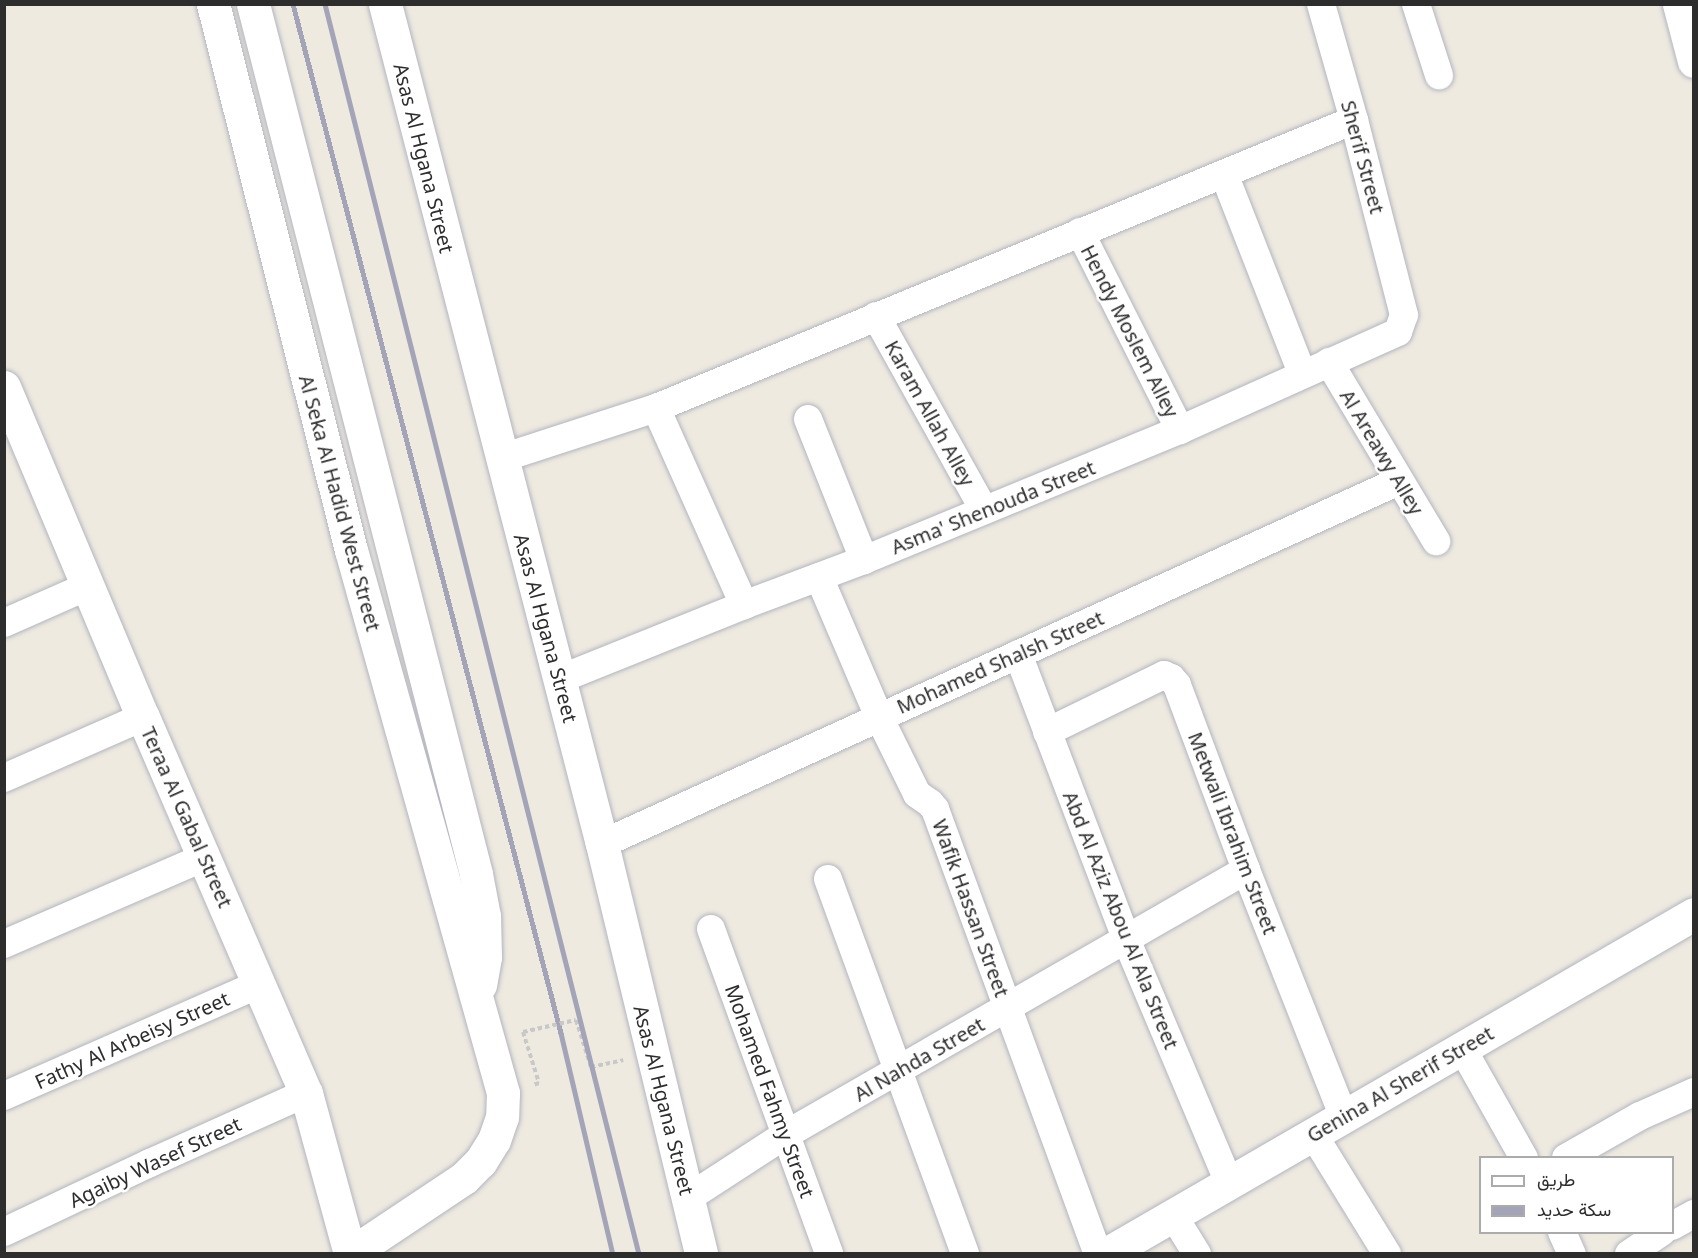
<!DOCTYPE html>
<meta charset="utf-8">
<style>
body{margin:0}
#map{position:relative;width:1698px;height:1258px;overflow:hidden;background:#eeeae0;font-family:"Noto Sans",Vazirmatn,sans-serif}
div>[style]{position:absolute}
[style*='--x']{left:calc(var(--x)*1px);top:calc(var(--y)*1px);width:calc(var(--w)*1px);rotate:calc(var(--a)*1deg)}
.path>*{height:4px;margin-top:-2px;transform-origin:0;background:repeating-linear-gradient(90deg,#c8c8c8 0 4.5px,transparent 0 7.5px)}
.roads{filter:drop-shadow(0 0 2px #b3b5c0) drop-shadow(0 0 2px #b3b5c0)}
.minor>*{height:28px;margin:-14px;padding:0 14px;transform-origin:14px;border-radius:14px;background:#fff}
.tertiary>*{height:33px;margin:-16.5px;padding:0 16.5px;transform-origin:16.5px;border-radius:16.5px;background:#fff}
.secondary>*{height:33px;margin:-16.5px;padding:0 16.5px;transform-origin:16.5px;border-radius:16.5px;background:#fff}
.rail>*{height:4.5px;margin:-2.25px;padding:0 2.25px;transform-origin:2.25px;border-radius:2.25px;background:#a3a4b7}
.path-bridge>*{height:4px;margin-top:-2px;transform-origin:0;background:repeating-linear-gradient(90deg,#c8c8c8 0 4.5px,transparent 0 7.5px)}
span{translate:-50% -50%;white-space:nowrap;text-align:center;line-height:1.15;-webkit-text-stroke:5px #fff;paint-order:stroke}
.street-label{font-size:20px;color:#2d2d2d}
.frame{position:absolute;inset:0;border:6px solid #2d2d2d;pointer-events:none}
.legend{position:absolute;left:1479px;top:1156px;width:195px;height:78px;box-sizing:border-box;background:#fff;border:2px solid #ababab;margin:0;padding:8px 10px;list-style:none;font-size:18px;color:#2d2d2d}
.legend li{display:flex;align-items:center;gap:12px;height:30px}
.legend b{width:30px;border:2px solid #ababab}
</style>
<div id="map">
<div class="path">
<div style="--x:576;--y:1020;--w:49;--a:72.3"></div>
<div style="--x:591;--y:1067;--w:33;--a:-12"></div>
<div style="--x:523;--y:1032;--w:53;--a:72.6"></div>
<div style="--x:539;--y:1083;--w:6;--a:162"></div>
</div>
<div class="roads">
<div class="minor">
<div style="--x:1416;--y:4;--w:75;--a:72.1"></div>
<div style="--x:1224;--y:174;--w:214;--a:68.6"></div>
<div style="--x:1080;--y:232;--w:222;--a:63.2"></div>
<div style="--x:876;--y:316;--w:222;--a:60.9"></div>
<div style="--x:1329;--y:362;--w:209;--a:59.1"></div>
<div style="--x:656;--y:408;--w:216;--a:65.9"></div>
<div style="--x:808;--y:419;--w:152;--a:68.3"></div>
<div style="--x:502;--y:458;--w:162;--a:-18"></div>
<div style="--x:656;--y:408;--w:755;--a:-22.42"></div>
<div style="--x:819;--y:577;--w:152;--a:66.8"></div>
<div style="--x:879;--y:717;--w:86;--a:63.7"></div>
<div style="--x:917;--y:794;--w:16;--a:35"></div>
<div style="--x:930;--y:803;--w:8;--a:50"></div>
<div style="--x:935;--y:809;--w:474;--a:69.9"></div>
<div style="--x:4;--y:623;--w:92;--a:-23.8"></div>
<div style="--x:1018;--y:654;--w:305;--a:69.2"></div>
<div style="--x:1126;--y:939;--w:265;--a:67.1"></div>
<div style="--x:560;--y:679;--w:198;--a:-21.9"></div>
<div style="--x:744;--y:605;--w:128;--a:-20.6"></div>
<div style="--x:864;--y:560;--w:342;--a:-22.4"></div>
<div style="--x:1180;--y:430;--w:239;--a:-24.2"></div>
<div style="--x:1398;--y:332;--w:18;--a:-71"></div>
<div style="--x:1404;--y:315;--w:201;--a:-104.4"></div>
<div style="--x:1354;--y:120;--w:121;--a:-105.9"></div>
<div style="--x:1047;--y:732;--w:130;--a:-26"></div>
<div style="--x:1164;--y:675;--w:8;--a:23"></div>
<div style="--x:1171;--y:678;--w:9;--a:49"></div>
<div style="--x:1177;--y:685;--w:197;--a:69.5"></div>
<div style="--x:1246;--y:870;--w:266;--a:68.4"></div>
<div style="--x:4;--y:778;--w:152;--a:-23.7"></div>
<div style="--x:602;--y:844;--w:876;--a:-24.49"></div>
<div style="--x:828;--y:879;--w:399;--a:69.9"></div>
<div style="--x:711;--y:929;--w:346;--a:70"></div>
<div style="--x:4;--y:944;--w:219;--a:-23.4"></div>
<div style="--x:1462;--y:1048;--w:126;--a:60.6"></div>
<div style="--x:4;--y:1096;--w:279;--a:-23.7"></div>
<div style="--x:1313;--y:1134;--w:141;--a:58.3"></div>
<div style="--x:1566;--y:1158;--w:85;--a:-29.6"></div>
<div style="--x:1640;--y:1116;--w:59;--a:-24"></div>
<div style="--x:688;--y:1198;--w:116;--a:-33"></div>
<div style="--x:785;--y:1135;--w:532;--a:-29.89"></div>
<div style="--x:1173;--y:1215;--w:46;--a:58.4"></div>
<div style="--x:1672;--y:1226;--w:25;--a:-29"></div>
<div style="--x:4;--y:1232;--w:161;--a:-25.3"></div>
<div style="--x:150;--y:1163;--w:171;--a:-24.2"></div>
<div style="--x:1562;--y:1232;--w:24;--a:66"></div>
<div style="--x:1629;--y:1254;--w:40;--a:-34"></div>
</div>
<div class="tertiary">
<div style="--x:213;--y:4;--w:563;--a:75.82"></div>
<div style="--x:351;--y:550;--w:564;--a:74.36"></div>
<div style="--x:503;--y:1093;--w:24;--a:92"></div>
<div style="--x:502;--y:1117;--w:24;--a:109"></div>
<div style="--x:494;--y:1140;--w:25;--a:122"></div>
<div style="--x:481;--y:1161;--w:24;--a:135"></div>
<div style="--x:464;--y:1178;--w:137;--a:146.3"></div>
<div style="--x:253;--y:4;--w:898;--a:75.62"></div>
<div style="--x:476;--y:874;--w:43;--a:79.2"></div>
<div style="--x:484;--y:916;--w:41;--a:88.6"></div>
<div style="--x:485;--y:957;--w:28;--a:100"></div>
<div style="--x:385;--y:4;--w:868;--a:75.52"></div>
<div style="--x:602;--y:844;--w:422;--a:76.4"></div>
<div style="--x:4;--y:387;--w:358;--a:67.2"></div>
<div style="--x:143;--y:717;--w:410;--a:66.6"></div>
<div style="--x:306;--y:1093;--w:167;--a:74.7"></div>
<div style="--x:1106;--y:1254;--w:679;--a:-30.04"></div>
</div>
<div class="secondary">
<div style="--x:1679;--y:4;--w:59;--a:75.3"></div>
</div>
</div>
<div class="rail">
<div style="--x:293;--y:4;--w:1063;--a:75.4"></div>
<div style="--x:561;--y:1033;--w:227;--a:76.8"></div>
<div style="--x:325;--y:4;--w:1289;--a:75.9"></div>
</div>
<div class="path-bridge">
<div style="--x:523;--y:1032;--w:54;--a:-12.8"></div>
</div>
<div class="street-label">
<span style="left:1363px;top:157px;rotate:75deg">Sherif Street</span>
<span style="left:424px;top:158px;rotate:76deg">Asas Al Hgana Street</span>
<span style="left:1130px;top:331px;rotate:63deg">Hendy Moslem Alley</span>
<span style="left:930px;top:413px;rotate:61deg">Karam Allah Alley</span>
<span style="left:1382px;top:452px;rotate:59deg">Al Areawy Alley</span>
<span style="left:340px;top:503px;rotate:75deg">Al Seka Al Hadid West Street</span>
<span style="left:993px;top:507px;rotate:-22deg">Asma' Shenouda Street</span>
<span style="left:546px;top:628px;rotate:75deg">Asas Al Hgana Street</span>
<span style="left:1000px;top:662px;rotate:-24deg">Mohamed Shalsh Street</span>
<span style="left:187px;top:817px;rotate:66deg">Teraa Al Gabal Street</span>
<span style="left:1233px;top:833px;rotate:69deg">Metwali Ibrahim Street</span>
<span style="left:971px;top:908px;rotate:70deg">Wafik Hassan Street</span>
<span style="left:1121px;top:920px;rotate:68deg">Abd Al Aziz Abou Al Ala Street</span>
<span style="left:132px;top:1040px;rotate:-24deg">Fathy Al Arbeisy Street</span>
<span style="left:919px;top:1059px;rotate:-30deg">Al Nahda Street</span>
<span style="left:1400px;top:1084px;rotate:-30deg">Genina Al Sherif Street</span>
<span style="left:770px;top:1091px;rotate:70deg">Mohamed Fahmy Street</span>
<span style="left:664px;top:1100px;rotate:76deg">Asas Al Hgana Street</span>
<span style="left:155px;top:1162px;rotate:-25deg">Agaiby Wasef Street</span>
</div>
<div class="frame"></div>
<ul class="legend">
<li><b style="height:8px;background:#fff"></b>طريق</li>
<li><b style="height:8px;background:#a3a4b7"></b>سكة حديد</li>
</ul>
</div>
